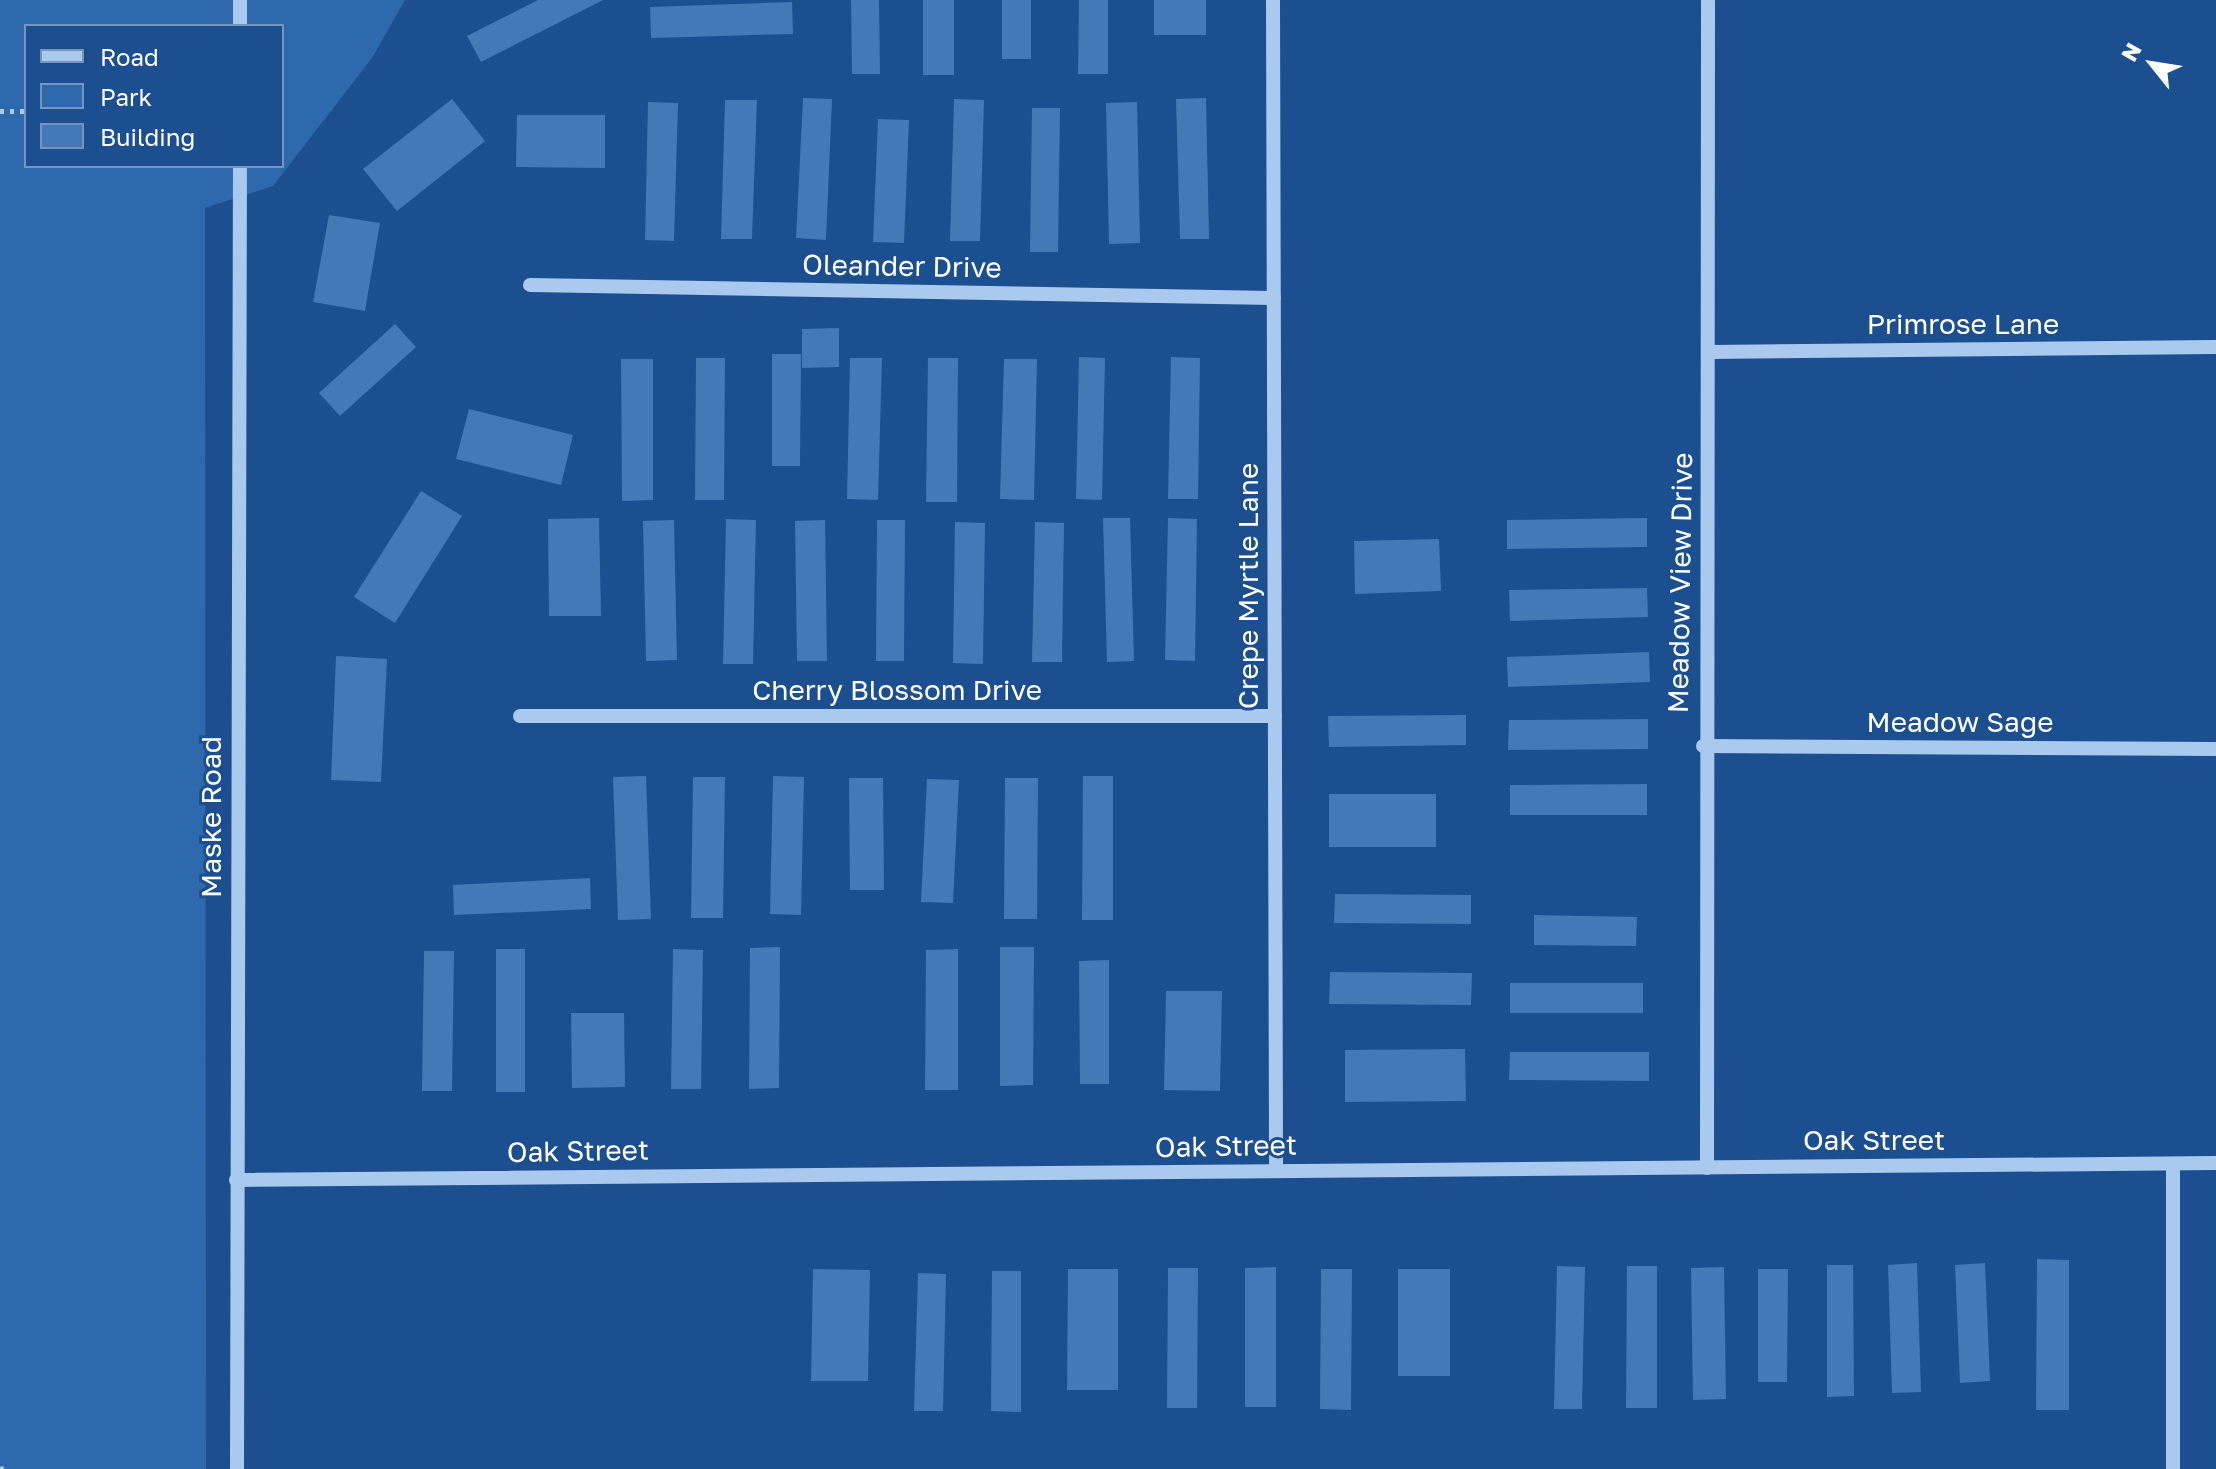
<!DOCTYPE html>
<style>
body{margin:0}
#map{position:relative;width:2216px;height:1469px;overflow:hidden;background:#1b4f8f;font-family:"Golos Text",sans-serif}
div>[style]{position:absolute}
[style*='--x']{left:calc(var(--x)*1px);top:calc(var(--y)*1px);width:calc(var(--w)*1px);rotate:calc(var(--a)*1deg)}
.green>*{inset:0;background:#2e69ad}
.building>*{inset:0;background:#4478b7}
.path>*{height:5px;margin-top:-2.5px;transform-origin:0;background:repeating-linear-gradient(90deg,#a9c9ee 0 4px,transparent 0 10px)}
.minor>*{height:14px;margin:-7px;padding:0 7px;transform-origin:7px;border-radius:7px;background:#a9c9ee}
span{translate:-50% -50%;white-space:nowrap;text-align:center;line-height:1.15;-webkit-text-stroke:6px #1b4f8f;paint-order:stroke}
.street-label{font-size:28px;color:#fff}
.legend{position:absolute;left:24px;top:24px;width:260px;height:144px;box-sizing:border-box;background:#1b4f8f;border:2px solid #7695bc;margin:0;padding:10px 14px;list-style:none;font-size:24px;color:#fff}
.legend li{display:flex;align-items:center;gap:16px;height:40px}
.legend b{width:40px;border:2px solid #7695bc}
.north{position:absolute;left:2112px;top:24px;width:80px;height:80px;-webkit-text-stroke:6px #1b4f8f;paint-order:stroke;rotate:300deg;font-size:22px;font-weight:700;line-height:32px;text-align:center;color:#fff}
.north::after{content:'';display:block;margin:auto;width:28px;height:36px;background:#fff;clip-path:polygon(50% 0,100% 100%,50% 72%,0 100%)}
</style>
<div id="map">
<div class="green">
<div style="clip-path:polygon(evenodd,0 0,405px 0,372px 58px,273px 186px,205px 208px,206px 1469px,0 1469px,0 0,26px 26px,282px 26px,282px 166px,26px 166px,26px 26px)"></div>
</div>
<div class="building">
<div style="clip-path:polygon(538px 0,603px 0,481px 62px,467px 36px)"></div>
<div style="clip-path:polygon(851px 0,879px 0,880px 74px,852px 74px)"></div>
<div style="clip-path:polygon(923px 0,954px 0,954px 75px,923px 75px)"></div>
<div style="clip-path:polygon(1002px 0,1031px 0,1031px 59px,1002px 59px)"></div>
<div style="clip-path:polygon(1079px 0,1108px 0,1108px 74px,1078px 74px)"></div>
<div style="clip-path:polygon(1154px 0,1206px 0,1206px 35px,1154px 35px)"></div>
<div style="clip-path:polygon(792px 2px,793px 34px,651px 38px,650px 7px)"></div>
<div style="clip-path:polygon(803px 98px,832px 99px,826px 240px,796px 238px)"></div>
<div style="clip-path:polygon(1206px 98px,1209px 239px,1180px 239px,1176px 99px)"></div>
<div style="clip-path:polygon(452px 99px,485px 141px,397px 211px,363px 169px)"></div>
<div style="clip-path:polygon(954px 99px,984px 100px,980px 241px,950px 241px)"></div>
<div style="clip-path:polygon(725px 100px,757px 100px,752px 239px,721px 239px)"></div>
<div style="clip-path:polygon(648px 102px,678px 103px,674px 241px,645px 240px)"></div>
<div style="clip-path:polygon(1137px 102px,1140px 243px,1109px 244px,1106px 103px)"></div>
<div style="clip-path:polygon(1032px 108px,1060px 108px,1058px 252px,1030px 252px)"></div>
<div style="clip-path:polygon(517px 115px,605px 115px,605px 168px,516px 167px)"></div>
<div style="clip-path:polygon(878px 119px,909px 120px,904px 243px,873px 242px)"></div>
<div style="clip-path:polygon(329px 215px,380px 223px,365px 311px,313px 302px)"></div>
<div style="clip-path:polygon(395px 324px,416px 347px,340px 416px,319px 393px)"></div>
<div style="clip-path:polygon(839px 328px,839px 367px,802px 368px,802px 329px)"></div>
<div style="clip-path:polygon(772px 354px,801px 354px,800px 466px,772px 466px)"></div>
<div style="clip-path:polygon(1079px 357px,1105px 358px,1102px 500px,1076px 499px)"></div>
<div style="clip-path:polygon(1171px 357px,1200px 358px,1198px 499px,1168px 499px)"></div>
<div style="clip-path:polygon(696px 358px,725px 358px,724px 500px,695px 500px)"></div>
<div style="clip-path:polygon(850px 358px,882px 358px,878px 500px,847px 499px)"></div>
<div style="clip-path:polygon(928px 358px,958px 358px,957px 502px,926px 502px)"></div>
<div style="clip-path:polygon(621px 359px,653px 359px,653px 500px,622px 501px)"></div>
<div style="clip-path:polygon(1004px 359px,1037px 359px,1034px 500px,1000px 499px)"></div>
<div style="clip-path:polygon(469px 409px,573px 435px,561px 485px,456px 459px)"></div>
<div style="clip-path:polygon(421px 491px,462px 516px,395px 623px,354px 597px)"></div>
<div style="clip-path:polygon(599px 518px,601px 616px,549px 616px,548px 519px)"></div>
<div style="clip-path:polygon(1103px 518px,1130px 518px,1134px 661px,1107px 662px)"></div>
<div style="clip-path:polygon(1168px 518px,1197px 519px,1195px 661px,1165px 660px)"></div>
<div style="clip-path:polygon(1647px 518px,1647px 547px,1507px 549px,1507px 520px)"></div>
<div style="clip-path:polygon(726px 519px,756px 520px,753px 664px,723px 664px)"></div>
<div style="clip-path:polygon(674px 520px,677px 660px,646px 661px,643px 521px)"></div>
<div style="clip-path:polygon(825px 520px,827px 661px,797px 661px,795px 521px)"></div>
<div style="clip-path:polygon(877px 520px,905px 520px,904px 661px,876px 661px)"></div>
<div style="clip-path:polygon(955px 522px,985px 523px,983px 664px,953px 663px)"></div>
<div style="clip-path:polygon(1035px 522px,1064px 523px,1062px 662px,1032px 662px)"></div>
<div style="clip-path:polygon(1439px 539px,1441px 591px,1355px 594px,1354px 541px)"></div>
<div style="clip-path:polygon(1647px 588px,1648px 617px,1510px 621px,1509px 590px)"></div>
<div style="clip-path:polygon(1649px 652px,1650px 682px,1508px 687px,1507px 657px)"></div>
<div style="clip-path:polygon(336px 656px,387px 659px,381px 782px,331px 780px)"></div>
<div style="clip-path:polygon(1466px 715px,1466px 745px,1329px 747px,1328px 716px)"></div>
<div style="clip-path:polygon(1648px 719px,1648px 749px,1508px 750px,1509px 720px)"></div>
<div style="clip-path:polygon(646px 776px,651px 919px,618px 920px,613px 777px)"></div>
<div style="clip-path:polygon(773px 776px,804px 777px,801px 915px,770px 914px)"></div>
<div style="clip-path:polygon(1083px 776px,1113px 776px,1113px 920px,1082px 920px)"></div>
<div style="clip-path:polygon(693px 777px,725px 777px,723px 918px,691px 918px)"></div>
<div style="clip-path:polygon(849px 778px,883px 778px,884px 890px,850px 890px)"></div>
<div style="clip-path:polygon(1005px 778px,1038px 778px,1037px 919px,1004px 919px)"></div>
<div style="clip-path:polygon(927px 779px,959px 780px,953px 903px,921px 902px)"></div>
<div style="clip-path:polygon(1647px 784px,1647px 815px,1510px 815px,1510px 785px)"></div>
<div style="clip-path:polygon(1329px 794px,1436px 794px,1436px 847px,1329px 847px)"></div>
<div style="clip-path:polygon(590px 878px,591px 909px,454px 915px,453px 885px)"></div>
<div style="clip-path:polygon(1335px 894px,1471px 895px,1471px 924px,1334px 923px)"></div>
<div style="clip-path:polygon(1534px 915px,1637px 917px,1636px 946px,1534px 945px)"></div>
<div style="clip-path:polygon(780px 947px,779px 1088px,749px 1089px,750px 948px)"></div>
<div style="clip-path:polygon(1000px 947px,1034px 947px,1033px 1085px,1000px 1086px)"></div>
<div style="clip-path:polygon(496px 949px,525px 949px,525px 1092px,496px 1092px)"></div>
<div style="clip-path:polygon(673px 949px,703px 950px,701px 1089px,671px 1089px)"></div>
<div style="clip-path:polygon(958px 949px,958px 1090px,925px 1090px,926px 950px)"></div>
<div style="clip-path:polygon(424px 951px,454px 951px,452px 1091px,422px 1091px)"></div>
<div style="clip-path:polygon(1109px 960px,1109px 1084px,1080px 1084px,1079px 961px)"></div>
<div style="clip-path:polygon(1330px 972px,1472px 973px,1471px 1005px,1329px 1004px)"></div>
<div style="clip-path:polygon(1510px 983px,1643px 983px,1643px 1013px,1510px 1013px)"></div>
<div style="clip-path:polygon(1166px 991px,1222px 991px,1220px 1091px,1164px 1090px)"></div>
<div style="clip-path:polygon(571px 1013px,624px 1013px,625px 1087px,572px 1088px)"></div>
<div style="clip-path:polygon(1465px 1049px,1466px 1101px,1345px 1102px,1345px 1050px)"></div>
<div style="clip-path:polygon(1510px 1052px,1649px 1052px,1649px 1081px,1509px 1080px)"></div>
<div style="clip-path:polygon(2037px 1259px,2069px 1260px,2069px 1410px,2036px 1410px)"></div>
<div style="clip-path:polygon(1917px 1263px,1921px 1392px,1892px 1393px,1888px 1265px)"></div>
<div style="clip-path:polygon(1985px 1263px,1990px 1381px,1960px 1383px,1955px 1265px)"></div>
<div style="clip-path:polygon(1827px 1265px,1853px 1265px,1854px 1396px,1827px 1397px)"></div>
<div style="clip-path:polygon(1557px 1266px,1585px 1267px,1582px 1409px,1554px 1409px)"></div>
<div style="clip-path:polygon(1627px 1266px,1657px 1266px,1657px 1408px,1626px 1408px)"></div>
<div style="clip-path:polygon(1276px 1267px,1276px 1407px,1245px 1407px,1245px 1268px)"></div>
<div style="clip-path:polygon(1724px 1267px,1726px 1399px,1693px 1400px,1691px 1268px)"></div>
<div style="clip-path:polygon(1168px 1268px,1198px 1268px,1197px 1408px,1167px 1408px)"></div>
<div style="clip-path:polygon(813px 1269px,870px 1270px,868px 1381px,811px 1381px)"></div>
<div style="clip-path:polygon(1068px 1269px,1118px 1269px,1118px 1390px,1067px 1390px)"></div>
<div style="clip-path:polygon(1321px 1269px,1352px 1269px,1351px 1410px,1320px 1409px)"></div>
<div style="clip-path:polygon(1398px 1269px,1450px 1269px,1450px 1376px,1398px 1376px)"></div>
<div style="clip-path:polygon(1758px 1269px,1788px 1269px,1787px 1382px,1758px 1382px)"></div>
<div style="clip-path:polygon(992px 1271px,1021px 1271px,1021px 1412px,991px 1411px)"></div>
<div style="clip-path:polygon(918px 1273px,946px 1274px,943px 1411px,914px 1411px)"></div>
</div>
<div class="path">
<div style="--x:0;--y:111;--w:26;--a:0"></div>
<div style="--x:0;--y:1468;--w:4;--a:14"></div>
</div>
<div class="minor">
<div style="--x:240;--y:0;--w:26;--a:90"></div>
<div style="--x:1273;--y:0;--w:1171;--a:89.85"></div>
<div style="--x:530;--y:285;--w:744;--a:1"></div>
<div style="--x:1711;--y:352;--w:505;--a:-0.57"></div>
<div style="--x:520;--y:716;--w:755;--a:0"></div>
<div style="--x:1703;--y:746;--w:513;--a:0.34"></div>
<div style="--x:2173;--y:1164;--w:305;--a:90"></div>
<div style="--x:1707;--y:1168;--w:1168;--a:-89.95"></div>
<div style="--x:236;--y:1180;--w:1980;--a:-0.49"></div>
<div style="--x:237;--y:1469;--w:1303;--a:-89.87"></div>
</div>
<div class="street-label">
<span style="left:902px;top:266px;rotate:1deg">Oleander Drive</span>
<span style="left:1963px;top:324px">Primrose Lane</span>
<span style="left:1680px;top:583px;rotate:-89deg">Meadow View Drive</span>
<span style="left:1248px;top:586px;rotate:-90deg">Crepe Myrtle Lane</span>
<span style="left:897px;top:690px">Cherry Blossom Drive</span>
<span style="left:1960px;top:722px">Meadow Sage</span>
<span style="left:211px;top:817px;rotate:-90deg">Maske Road</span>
<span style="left:1874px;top:1140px">Oak Street</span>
<span style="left:1226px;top:1146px;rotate:-1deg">Oak Street</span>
<span style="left:578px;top:1151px;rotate:-1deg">Oak Street</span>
</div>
<ul class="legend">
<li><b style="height:10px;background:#a9c9ee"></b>Road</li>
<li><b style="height:22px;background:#2e69ad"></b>Park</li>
<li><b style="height:22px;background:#4478b7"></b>Building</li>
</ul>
<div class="north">N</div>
</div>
